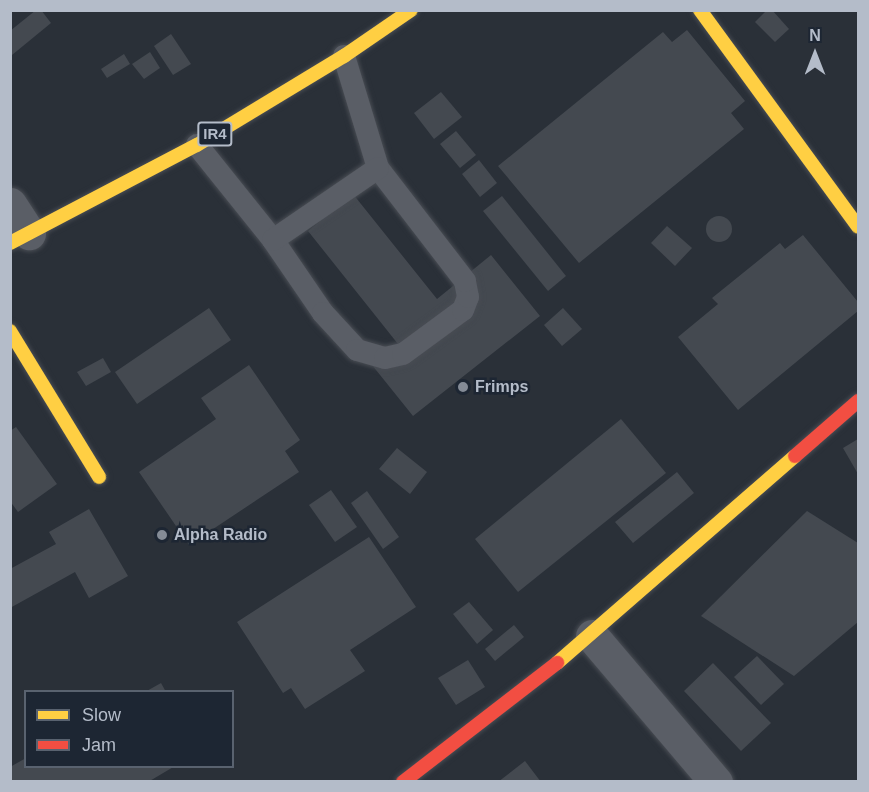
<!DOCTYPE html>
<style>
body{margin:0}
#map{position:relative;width:869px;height:792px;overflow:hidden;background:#2a3038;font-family:Helvetica,sans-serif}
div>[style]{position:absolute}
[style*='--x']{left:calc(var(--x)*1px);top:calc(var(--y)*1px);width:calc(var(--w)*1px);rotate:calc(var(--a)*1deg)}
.building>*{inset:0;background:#444950}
.round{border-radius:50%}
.roads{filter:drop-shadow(0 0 2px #484c53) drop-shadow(0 0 2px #484c53)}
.lane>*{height:22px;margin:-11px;padding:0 11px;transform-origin:11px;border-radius:11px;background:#5a5e66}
.street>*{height:33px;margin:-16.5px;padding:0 16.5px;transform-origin:16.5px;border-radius:16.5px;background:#5a5e66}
.slow>*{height:14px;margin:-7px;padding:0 7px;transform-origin:7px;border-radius:7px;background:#ffcf43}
.jam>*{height:14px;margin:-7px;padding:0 7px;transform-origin:7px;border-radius:7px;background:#f24e42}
.dots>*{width:16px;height:16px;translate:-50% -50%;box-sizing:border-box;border:3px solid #1d2633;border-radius:50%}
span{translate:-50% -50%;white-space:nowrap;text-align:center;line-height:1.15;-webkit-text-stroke:5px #1d2633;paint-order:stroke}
.shield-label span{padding:2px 4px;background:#1d2633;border:2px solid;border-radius:4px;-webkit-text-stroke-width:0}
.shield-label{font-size:15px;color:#b4bcc9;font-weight:700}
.poi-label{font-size:16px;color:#b4bcc9;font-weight:700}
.left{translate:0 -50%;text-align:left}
.frame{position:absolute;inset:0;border:12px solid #b4bcc9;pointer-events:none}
.legend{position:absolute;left:24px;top:690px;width:210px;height:78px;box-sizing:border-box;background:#1d2633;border:2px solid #59626f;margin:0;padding:8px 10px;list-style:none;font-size:18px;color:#b4bcc9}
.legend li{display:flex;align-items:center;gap:12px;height:30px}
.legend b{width:30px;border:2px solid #59626f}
.north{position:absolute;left:785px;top:24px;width:60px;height:60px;-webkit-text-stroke:4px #1d2633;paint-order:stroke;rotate:0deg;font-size:16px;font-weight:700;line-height:24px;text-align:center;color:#b4bcc9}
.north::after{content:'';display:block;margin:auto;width:21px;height:27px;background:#b4bcc9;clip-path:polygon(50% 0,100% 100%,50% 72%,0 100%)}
</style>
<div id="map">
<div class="building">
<div style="clip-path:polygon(36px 10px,41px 10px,51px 23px,12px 55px,10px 31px)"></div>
<div style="clip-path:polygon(767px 10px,772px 10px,789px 29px,775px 42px,755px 22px)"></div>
<div style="clip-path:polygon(687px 30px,745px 101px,731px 113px,744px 129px,579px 263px,498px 166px,663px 32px,672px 42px)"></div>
<div style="clip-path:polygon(171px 34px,191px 64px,173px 75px,154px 46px)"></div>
<div style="clip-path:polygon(150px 52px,160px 68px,144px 79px,132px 64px)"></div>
<div style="clip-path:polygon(124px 54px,130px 64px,107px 78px,101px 69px)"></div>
<div style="clip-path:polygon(441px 92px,462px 117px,434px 139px,414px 113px)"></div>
<div style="clip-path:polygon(456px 131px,476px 155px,460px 168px,440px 144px)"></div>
<div style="clip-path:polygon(479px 160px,497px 183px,480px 197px,462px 174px)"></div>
<div style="clip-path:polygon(353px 194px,437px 299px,491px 255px,540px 316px,413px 416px,372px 365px,398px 344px,308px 231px)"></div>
<div style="clip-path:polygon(502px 196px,566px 276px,548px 291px,483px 211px)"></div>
<div class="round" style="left:706px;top:216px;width:26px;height:26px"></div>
<div style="clip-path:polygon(667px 226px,692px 248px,675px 266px,651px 243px)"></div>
<div style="clip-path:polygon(803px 235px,858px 302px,858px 311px,738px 410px,678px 337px,718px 304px,712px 298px,780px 243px,785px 249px)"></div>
<div style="clip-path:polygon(209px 308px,231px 340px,137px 404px,115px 372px)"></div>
<div style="clip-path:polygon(563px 308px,582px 329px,562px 346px,544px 325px)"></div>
<div style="clip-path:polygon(103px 358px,111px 372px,86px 386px,77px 372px)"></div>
<div style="clip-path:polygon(249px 365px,300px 440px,285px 451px,299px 472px,189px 545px,139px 472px,216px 419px,201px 398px)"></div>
<div style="clip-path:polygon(621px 419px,666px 473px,518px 592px,475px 539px)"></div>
<div style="clip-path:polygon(16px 427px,57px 484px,18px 512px,10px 501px,10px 431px)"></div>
<div style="clip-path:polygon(858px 439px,858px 474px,843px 448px)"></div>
<div style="clip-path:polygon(397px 448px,427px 472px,410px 494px,379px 469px)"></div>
<div style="clip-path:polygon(677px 472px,694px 493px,633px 543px,615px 522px)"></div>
<div style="clip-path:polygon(331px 490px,357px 527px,335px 542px,309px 505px)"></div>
<div style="clip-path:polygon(367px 491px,399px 537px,383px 549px,351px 503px)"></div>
<div style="clip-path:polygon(89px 509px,128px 576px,89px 598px,75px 572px,10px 608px,10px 569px,56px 544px,49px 532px)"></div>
<div style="clip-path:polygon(807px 511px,858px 543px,858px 622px,794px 676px,701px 616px)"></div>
<div style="clip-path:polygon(369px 537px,416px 607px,350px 650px,365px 671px,305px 709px,291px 688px,283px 693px,237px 622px)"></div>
<div style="clip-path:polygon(469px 602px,493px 630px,477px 644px,453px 614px)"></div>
<div style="clip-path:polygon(514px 625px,524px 637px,495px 661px,485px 649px)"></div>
<div style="clip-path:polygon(757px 656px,784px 684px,761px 705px,734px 677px)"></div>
<div style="clip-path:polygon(468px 660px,485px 687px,456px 705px,438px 678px)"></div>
<div style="clip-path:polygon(713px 663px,771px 723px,741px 751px,684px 691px)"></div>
<div style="clip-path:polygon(161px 683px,166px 692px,145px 692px)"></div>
<div style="clip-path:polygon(26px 758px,26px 766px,175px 766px,148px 782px,12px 782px,10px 767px)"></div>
<div style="clip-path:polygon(525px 761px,541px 782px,498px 782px)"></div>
</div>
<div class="roads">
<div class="lane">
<div style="--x:197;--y:145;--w:122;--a:51.3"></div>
<div style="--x:273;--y:240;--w:88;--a:55.6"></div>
<div style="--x:323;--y:313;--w:50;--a:47.4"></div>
<div style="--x:357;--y:350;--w:29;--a:16"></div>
<div style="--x:385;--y:358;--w:18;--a:-13"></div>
<div style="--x:403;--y:354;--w:74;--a:-36.3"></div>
<div style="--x:463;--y:310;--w:14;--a:-69"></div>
<div style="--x:468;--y:297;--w:16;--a:-101"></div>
<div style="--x:465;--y:281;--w:143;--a:-127.6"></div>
<div style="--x:378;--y:168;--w:117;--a:-106.9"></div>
<div style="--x:273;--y:240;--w:127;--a:-34.4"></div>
</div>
<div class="street">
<div style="--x:10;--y:204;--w:35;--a:57"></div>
<div style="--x:592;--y:636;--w:192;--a:49.7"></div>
</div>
<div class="slow">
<div style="--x:700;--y:10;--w:268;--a:53.9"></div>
<div style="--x:10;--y:243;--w:211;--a:-27.7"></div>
<div style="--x:197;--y:145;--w:172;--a:-31.2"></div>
<div style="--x:344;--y:56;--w:81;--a:-34.5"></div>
<div style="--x:10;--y:331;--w:171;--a:58.6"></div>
<div style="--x:557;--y:663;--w:315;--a:-41"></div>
</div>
<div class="jam">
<div style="--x:795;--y:456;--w:84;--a:-41.1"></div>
<div style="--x:403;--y:782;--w:195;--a:-37.7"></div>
</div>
</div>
<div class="dots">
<div style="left:463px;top:387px;background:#848b96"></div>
<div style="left:162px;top:535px;background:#848b96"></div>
</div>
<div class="shield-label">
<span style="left:215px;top:134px">IR4</span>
</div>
<div class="poi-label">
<span class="left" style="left:475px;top:387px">Frimps</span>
<span class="left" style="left:174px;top:535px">Alpha Radio</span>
</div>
<div class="frame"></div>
<ul class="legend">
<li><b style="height:8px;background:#ffcf43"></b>Slow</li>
<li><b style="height:8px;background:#f24e42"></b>Jam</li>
</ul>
<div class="north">N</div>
</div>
